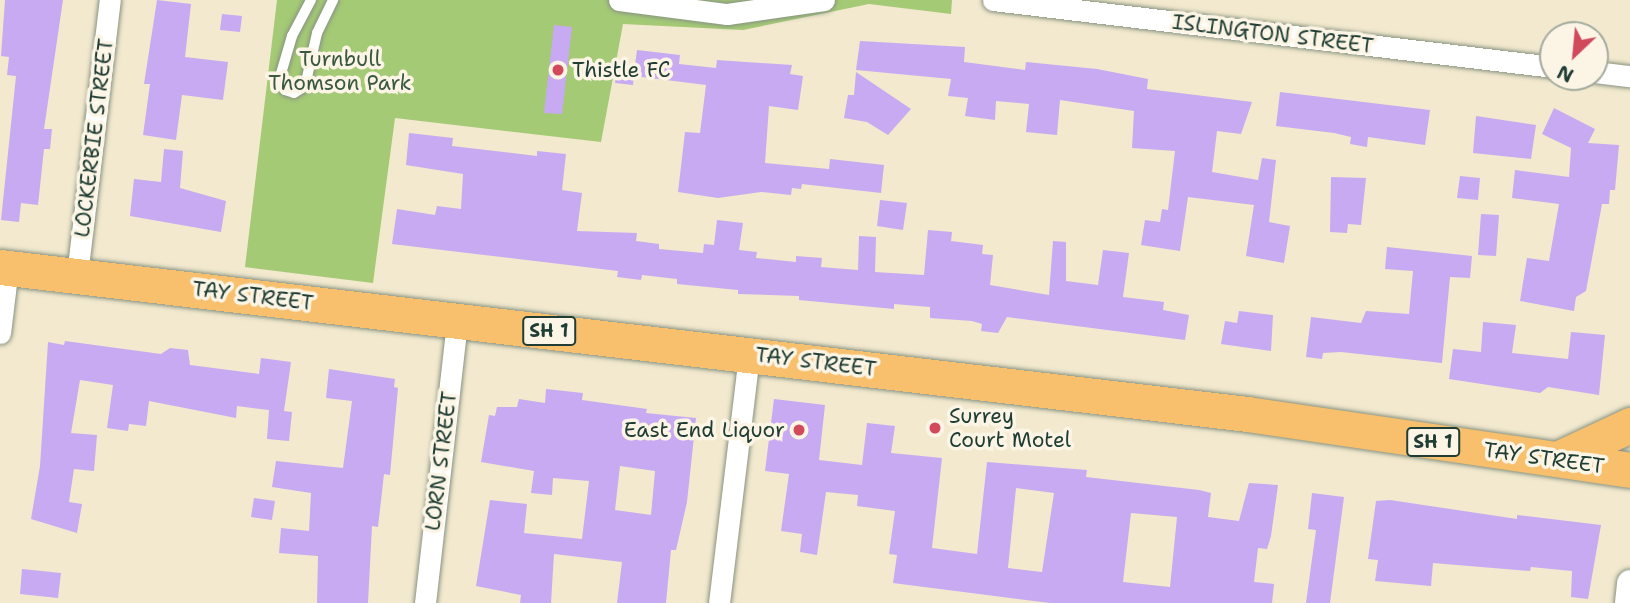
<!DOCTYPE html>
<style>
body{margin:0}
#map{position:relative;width:1630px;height:603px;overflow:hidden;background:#f2e9ce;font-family:"Shantell Sans",sans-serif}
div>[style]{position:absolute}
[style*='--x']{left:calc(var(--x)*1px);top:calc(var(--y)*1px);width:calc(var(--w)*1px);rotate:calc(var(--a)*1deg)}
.green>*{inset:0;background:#a4ca75}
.building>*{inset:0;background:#c8aaf2}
.roads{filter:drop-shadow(0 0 2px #889381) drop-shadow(0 0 2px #889381)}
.service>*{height:10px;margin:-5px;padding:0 5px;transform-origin:5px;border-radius:5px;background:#fff}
.minor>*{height:21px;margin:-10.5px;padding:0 10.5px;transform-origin:10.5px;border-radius:10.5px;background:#fff}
.tertiary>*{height:26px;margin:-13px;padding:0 13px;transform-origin:13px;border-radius:13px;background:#fff}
.trunk>*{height:35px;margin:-17.5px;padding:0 17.5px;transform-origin:17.5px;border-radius:17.5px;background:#f8bf6c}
.dots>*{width:19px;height:19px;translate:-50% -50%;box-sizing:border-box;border:4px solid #fcf5e5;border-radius:50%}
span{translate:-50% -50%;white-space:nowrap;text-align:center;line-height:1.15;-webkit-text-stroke:7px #fcf5e5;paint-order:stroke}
.shield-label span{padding:2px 5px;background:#fcf5e5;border:2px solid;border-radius:5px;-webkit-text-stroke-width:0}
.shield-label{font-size:19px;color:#1f3d34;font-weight:700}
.street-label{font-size:21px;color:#1f3d34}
.park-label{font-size:21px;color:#3a5941}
.poi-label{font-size:21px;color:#1f3d34}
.left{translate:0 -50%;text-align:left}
.right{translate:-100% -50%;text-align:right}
.north{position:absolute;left:1539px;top:21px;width:70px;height:70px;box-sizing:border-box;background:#fcf5e5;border:2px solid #a4ab9e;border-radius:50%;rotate:206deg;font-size:19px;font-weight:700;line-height:28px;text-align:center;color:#1f3d34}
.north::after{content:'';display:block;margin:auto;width:24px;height:32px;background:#d1495b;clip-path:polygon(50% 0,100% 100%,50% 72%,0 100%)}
</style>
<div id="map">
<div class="green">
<div style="clip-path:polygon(277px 0,952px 0,951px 14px,869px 4px,743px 30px,623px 24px,601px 142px,395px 118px,373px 283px,245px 267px)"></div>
</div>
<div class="building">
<div style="clip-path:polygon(5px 0,63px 0,44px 129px,52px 129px,50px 149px,44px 149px,38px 205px,21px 203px,19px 222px,1px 220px,16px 76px,7px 75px,9px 57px,1px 56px)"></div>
<div style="clip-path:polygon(157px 0,191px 4px,185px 57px,228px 62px,223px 100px,182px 95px,176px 140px,143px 135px,150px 84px,144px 84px)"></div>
<div style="clip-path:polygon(222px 14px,242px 16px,240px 32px,220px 30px)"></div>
<div style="clip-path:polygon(554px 25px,572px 27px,562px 114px,544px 113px)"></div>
<div style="clip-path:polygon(860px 41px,965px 47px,964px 62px,1025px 70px,1026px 62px,1097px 69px,1148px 79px,1147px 89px,1252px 102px,1241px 134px,1217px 131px,1212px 172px,1258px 180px,1262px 158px,1276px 160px,1269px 222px,1290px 226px,1284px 263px,1246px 256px,1254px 205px,1188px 197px,1180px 251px,1141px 245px,1145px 220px,1160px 222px,1162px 209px,1168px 210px,1175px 151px,1132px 148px,1134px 111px,1060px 100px,1057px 135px,1026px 132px,1029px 104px,996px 101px,995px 120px,965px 116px,968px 98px,948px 96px,951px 79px,856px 70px)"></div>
<div style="clip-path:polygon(637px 50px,680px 55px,679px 64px,716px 68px,717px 60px,792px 65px,790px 74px,803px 76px,798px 110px,769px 106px,765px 163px,829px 169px,830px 159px,884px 165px,881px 193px,802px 184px,801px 189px,792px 188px,791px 195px,761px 192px,718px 198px,678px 192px,685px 132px,700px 133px,706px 85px,634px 76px,633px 85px,615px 83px,618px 63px,635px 65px)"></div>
<div style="clip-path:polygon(856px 72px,911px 109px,888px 135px,867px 122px,844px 118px,848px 95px,854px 95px)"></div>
<div style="clip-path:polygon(1280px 92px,1430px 110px,1425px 145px,1368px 137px,1367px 147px,1350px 144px,1351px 137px,1334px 133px,1276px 126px)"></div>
<div style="clip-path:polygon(1554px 108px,1595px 129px,1588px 143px,1619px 145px,1615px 190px,1610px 190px,1609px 204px,1602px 204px,1586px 291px,1576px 297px,1574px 311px,1520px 301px,1527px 258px,1549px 261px,1559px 204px,1512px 198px,1515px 170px,1569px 177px,1571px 148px,1542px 134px)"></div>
<div style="clip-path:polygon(1476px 116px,1536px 125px,1531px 159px,1473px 153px)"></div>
<div style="clip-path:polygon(409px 133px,453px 138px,452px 146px,537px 156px,537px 151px,566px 154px,562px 190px,582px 193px,577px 231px,637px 233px,636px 241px,659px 244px,659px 249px,703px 253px,704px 244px,714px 245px,717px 220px,743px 223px,739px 250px,757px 252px,756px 258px,796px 262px,796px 256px,822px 258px,821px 267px,858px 270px,859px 236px,876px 237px,875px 272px,924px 275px,928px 230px,952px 232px,951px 241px,983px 245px,982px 254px,993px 255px,990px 285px,1049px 295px,1053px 241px,1066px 242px,1066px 281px,1098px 285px,1103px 250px,1129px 253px,1123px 297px,1164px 302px,1163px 310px,1189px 315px,1185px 340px,1007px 317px,998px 333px,981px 331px,982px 324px,972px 321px,930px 318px,930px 307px,894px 304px,894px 309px,799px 300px,799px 296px,738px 294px,738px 290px,677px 284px,677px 279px,642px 275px,641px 280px,617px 277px,618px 271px,392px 244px,397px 209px,435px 215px,437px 206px,461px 209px,463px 174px,406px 165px)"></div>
<div style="clip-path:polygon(164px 149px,183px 151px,180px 188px,226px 201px,221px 232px,130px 216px,134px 179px,161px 182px)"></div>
<div style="clip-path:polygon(1460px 176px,1480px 178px,1478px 200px,1457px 198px)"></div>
<div style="clip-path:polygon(1331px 177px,1366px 178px,1361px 225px,1348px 224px,1347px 233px,1330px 232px)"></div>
<div style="clip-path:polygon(880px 200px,907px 203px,903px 230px,877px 226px)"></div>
<div style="clip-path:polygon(1481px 214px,1499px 215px,1496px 256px,1478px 255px)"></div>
<div style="clip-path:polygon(1387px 247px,1472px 256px,1470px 278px,1450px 277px,1442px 363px,1341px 352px,1323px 353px,1322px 359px,1306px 357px,1311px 317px,1361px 323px,1366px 311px,1409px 314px,1413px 271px,1385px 269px)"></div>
<div style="clip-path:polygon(1239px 311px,1273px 315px,1271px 351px,1221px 344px,1225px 321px,1237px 323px)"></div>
<div style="clip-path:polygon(1483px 322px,1516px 325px,1512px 353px,1568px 359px,1571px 332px,1605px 335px,1599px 395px,1548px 387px,1540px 393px,1449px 379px,1453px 349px,1481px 352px)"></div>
<div style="clip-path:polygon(65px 341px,161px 354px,170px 348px,188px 350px,190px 365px,259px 374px,261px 358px,291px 362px,284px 411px,292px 412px,289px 441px,267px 439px,269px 410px,237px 406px,236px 418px,149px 401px,146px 426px,129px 424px,128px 431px,107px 428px,113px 385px,80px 380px,71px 433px,97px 435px,94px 471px,74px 469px,69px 502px,82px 504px,77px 533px,31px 519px,40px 466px,48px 342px,64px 345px)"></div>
<div style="clip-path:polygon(329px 369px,395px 379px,394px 387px,398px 388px,390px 475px,384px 474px,378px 527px,372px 526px,368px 603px,317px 603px,318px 556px,279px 553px,281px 528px,309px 531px,311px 493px,272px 487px,276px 461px,343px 468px,352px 401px,326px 398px)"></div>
<div style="clip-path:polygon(evenodd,546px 389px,583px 393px,582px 400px,647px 409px,646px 413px,696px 418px,687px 502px,676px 550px,671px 550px,666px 603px,617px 603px,622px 562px,554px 554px,551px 603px,520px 603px,521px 595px,476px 586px,490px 500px,527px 504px,524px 533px,582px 539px,589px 481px,553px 478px,552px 495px,531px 493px,534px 471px,481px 462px,489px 415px,495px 416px,497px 407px,517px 407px,519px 399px,545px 403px,546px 389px,620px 466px,655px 471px,651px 515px,615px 510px,620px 466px)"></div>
<div style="clip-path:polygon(evenodd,774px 399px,825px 405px,819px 460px,862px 465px,867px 423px,895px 426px,891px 453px,942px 458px,932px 548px,977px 554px,987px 462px,1087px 470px,1086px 477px,1199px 490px,1211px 493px,1208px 517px,1239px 521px,1249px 483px,1278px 485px,1271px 536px,1267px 549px,1258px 548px,1254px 582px,1274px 584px,1272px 603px,1050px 603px,893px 583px,897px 555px,889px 554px,895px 511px,857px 506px,858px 495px,826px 492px,817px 555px,800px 552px,802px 534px,781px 531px,789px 474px,765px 471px,774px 399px,1016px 488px,1054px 493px,1042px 572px,1008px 568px,1016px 488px,774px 399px,1131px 513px,1177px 517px,1170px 587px,1123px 582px,1131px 513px)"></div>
<div style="clip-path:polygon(1312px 493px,1344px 497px,1330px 603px,1306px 603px,1316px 530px,1308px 529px)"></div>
<div style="clip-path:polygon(254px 498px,275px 501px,272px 520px,251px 517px)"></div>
<div style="clip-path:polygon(1390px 500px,1517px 519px,1517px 515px,1601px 525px,1588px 599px,1571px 597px,1572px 571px,1531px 567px,1530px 571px,1433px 563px,1431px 586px,1375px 581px,1378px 560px,1368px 559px,1376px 501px)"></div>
<div style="clip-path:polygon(22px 569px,61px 573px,58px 598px,20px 594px)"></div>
</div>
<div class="roads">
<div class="service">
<div style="--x:311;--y:0;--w:41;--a:117.8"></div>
<div style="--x:292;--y:36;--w:43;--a:106.3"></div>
<div style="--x:280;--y:77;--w:14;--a:69"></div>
<div style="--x:285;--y:90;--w:9;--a:18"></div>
<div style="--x:294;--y:93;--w:13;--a:-32"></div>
<div style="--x:305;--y:86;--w:54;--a:-77.2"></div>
<div style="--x:317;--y:33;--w:37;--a:-64"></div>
</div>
<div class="minor">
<div style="--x:619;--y:0;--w:109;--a:7.4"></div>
<div style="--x:727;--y:14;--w:98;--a:-8.2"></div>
<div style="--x:993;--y:0;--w:564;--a:6.82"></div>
<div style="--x:1595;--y:72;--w:35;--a:7"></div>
<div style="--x:77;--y:275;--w:277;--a:-83.2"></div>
<div style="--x:0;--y:333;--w:66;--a:-83.1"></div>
<div style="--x:425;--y:603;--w:285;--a:-83.5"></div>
<div style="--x:719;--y:603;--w:251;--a:-83.1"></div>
</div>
<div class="tertiary">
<div style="--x:1628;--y:603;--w:20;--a:-84"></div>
</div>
<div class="trunk">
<div style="--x:0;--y:267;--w:1256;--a:6.72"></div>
<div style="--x:1247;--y:414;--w:387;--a:8.3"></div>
<div style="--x:1557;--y:459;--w:81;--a:-25"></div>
</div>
</div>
<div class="dots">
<div style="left:558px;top:70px;background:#d1495b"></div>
<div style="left:935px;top:428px;background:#d1495b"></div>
<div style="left:799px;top:430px;background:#d1495b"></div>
</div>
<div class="shield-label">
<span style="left:549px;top:331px">SH 1</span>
<span style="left:1433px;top:442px">SH 1</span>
</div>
<div class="street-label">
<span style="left:1273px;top:34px;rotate:7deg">ISLINGTON STREET</span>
<span style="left:94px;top:138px;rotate:-83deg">LOCKERBIE STREET</span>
<span style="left:253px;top:296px;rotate:7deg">TAY STREET</span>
<span style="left:816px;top:362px;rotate:7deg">TAY STREET</span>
<span style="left:1544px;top:458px;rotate:8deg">TAY STREET</span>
<span style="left:441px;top:461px;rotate:-83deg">LORN STREET</span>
</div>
<div class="park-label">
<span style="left:340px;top:71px">Turnbull<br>Thomson Park</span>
</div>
<div class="poi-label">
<span class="left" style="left:572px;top:70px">Thistle FC</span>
<span class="left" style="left:949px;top:428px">Surrey<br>Court Motel</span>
<span class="right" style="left:785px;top:430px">East End Liquor</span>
</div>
<div class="north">N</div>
</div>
